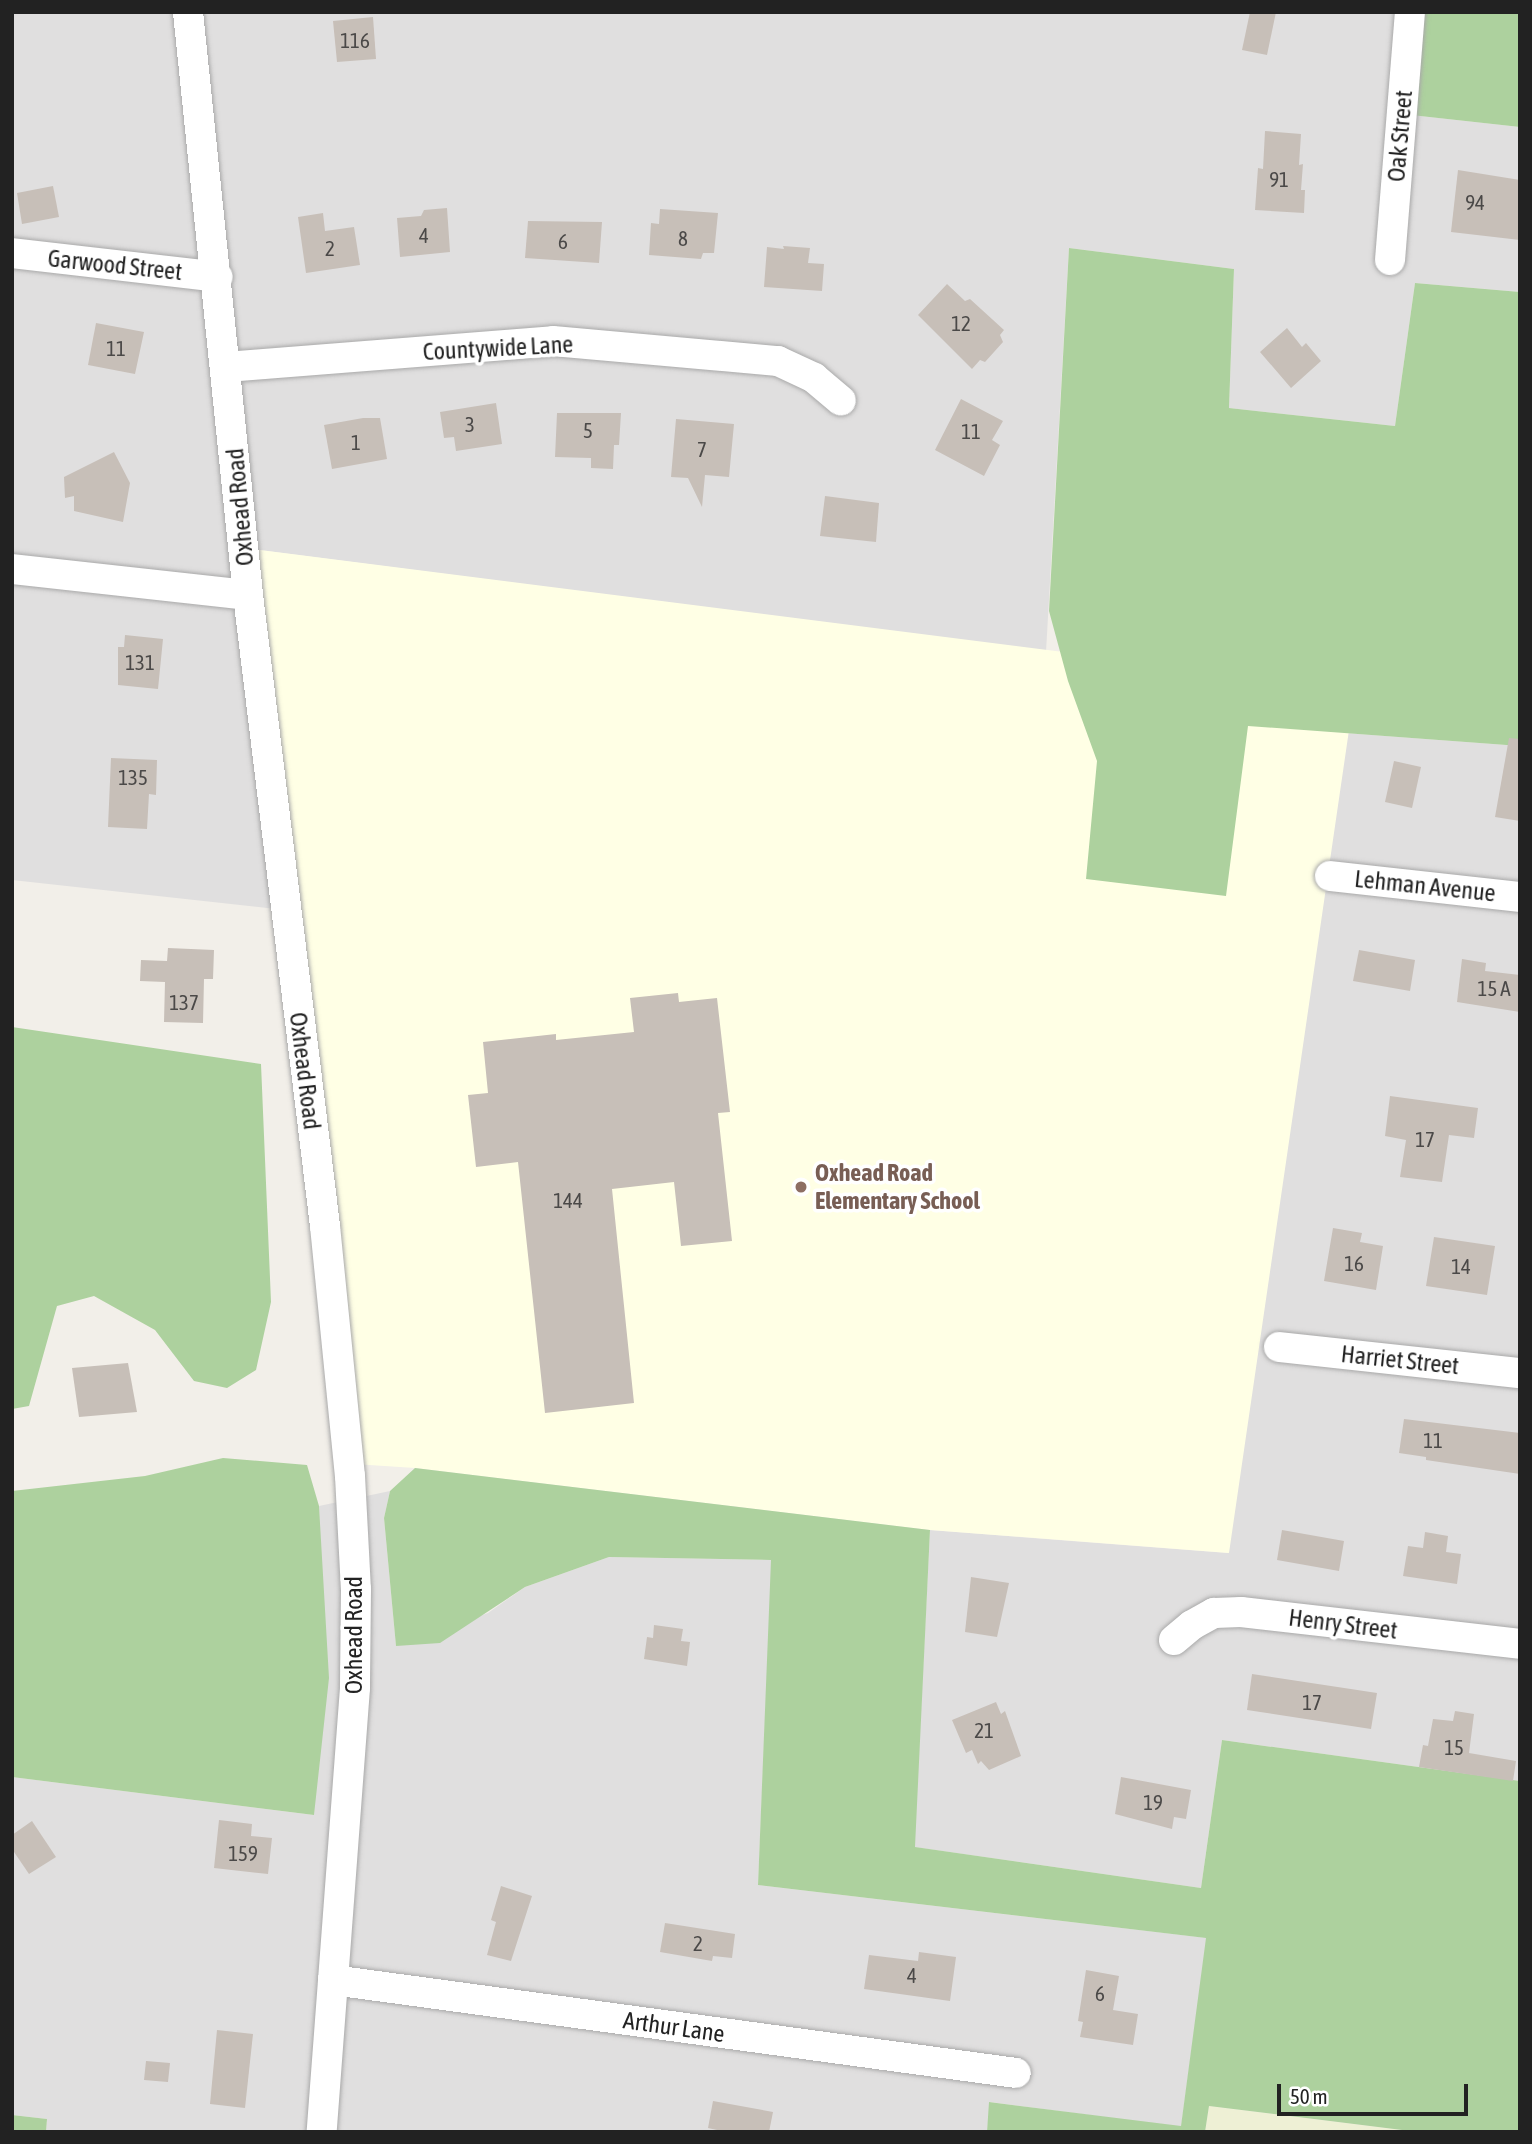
<!DOCTYPE html>
<style>
body{margin:0}
#map{position:relative;width:1532px;height:2144px;overflow:hidden;background:#f2efe9;font-family:"Asap Condensed",sans-serif}
div>[style]{position:absolute}
[style*='--x']{left:calc(var(--x)*1px);top:calc(var(--y)*1px);width:calc(var(--w)*1px);rotate:calc(var(--a)*1deg)}
.residential>*{inset:0;background:#e0dfdf}
.education>*{inset:0;background:#ffffe5}
.farmland>*{inset:0;background:#eef0d5}
.forest>*{inset:0;background:#add19e}
.building>*{inset:0;background:#c7bfb8}
.roads{filter:drop-shadow(0 0 2px #a9a9a9) drop-shadow(0 0 2px #a9a9a9)}
.minor>*{height:30px;margin:-15px;padding:0 15px;transform-origin:15px;border-radius:15px;background:#fff}
.dots>*{width:19px;height:19px;translate:-50% -50%;box-sizing:border-box;border:4px solid #fff;border-radius:50%}
span{translate:-50% -50%;white-space:nowrap;text-align:center;line-height:1.15;-webkit-text-stroke:7px #fff;paint-order:stroke}
.number-label{font-size:21px;color:#4b4948}
.number-label span{-webkit-text-stroke-width:0}
.street-label{font-size:24px;color:#222}
.education-label{font-size:24px;color:#785e54;font-weight:700}
.left{translate:0 -50%;text-align:left}
.frame{position:absolute;inset:0;border:14px solid #222;pointer-events:none}
.scale{position:absolute;left:1277px;top:2084px;width:191px;height:32px;box-sizing:border-box;border:4px solid #222;border-top:0;padding-left:9px;font-size:21px;line-height:24px;white-space:nowrap;color:#222;-webkit-text-stroke:5px #fff;paint-order:stroke}
</style>
<div id="map">
<div class="residential">
<div style="clip-path:polygon(12px 12px,1410px 12px,1402px 114px,1520px 127px,1520px 292px,1415px 283px,1395px 426px,1229px 408px,1234px 269px,1069px 248px,1046px 652px,244px 548px,285px 910px,12px 880px)"></div>
<div style="clip-path:polygon(1248px 726px,1520px 746px,1520px 1781px,1222px 1740px,1201px 1888px,914px 1847px,930px 1530px,1228px 1553px)"></div>
<div style="clip-path:polygon(390px 1491px,384px 1518px,396px 1646px,488px 1613px,525px 1587px,609px 1557px,772px 1560px,758px 1885px,1207px 1938px,1181px 2127px,990px 2102px,987px 2132px,46px 2132px,47px 2119px,12px 2115px,12px 1777px,314px 1815px,320px 1566px,319px 1506px)"></div>
</div>
<div class="education">
<div style="clip-path:polygon(244px 548px,1355px 689px,1229px 1553px,930px 1530px,415px 1468px,354px 1464px)"></div>
</div>
<div class="farmland">
<div style="clip-path:polygon(1209px 2106px,1418px 2132px,1205px 2132px)"></div>
</div>
<div class="forest">
<div style="clip-path:polygon(1410px 12px,1520px 12px,1520px 127px,1402px 114px)"></div>
<div style="clip-path:polygon(1069px 248px,1234px 269px,1229px 408px,1395px 426px,1415px 283px,1520px 292px,1520px 746px,1248px 726px,1226px 896px,1086px 879px,1097px 761px,1068px 681px,1049px 611px)"></div>
<div style="clip-path:polygon(12px 1027px,261px 1064px,271px 1302px,256px 1370px,227px 1388px,194px 1381px,155px 1330px,94px 1296px,57px 1306px,29px 1406px,12px 1409px)"></div>
<div style="clip-path:polygon(223px 1458px,307px 1465px,319px 1506px,329px 1678px,314px 1815px,12px 1777px,12px 1491px,145px 1476px)"></div>
<div style="clip-path:polygon(415px 1468px,930px 1530px,915px 1847px,1201px 1888px,1222px 1740px,1520px 1781px,1520px 2132px,1418px 2132px,1209px 2106px,1205px 2132px,987px 2132px,989px 2102px,1181px 2126px,1206px 1938px,758px 1885px,771px 1560px,609px 1557px,525px 1587px,440px 1643px,396px 1646px,384px 1518px,390px 1491px)"></div>
<div style="clip-path:polygon(12px 2115px,47px 2119px,46px 2132px,12px 2132px)"></div>
</div>
<div class="building">
<div style="clip-path:polygon(1250px 12px,1276px 12px,1267px 55px,1242px 50px)"></div>
<div style="clip-path:polygon(373px 17px,376px 59px,337px 62px,333px 21px)"></div>
<div style="clip-path:polygon(1265px 131px,1301px 134px,1299px 165px,1303px 164px,1301px 190px,1305px 190px,1304px 213px,1255px 210px,1258px 168px,1263px 169px)"></div>
<div style="clip-path:polygon(1458px 170px,1520px 180px,1520px 240px,1451px 232px)"></div>
<div style="clip-path:polygon(53px 186px,59px 217px,22px 224px,17px 193px)"></div>
<div style="clip-path:polygon(447px 208px,450px 252px,400px 257px,397px 218px,421px 216px,424px 210px)"></div>
<div style="clip-path:polygon(660px 209px,718px 213px,714px 253px,703px 253px,701px 259px,649px 255px,651px 223px,659px 224px)"></div>
<div style="clip-path:polygon(323px 213px,325px 231px,354px 227px,360px 265px,306px 273px,298px 217px)"></div>
<div style="clip-path:polygon(528px 221px,602px 222px,599px 263px,525px 258px)"></div>
<div style="clip-path:polygon(783px 246px,810px 248px,808px 263px,824px 264px,822px 291px,764px 287px,767px 247px,784px 249px)"></div>
<div style="clip-path:polygon(947px 284px,965px 301px,970px 299px,1004px 330px,1000px 335px,1003px 342px,985px 362px,980px 360px,972px 369px,918px 315px)"></div>
<div style="clip-path:polygon(96px 323px,144px 332px,135px 374px,88px 365px)"></div>
<div style="clip-path:polygon(1287px 328px,1302px 347px,1306px 343px,1321px 361px,1291px 388px,1260px 352px)"></div>
<div style="clip-path:polygon(961px 399px,1003px 421px,992px 440px,1000px 445px,984px 476px,935px 450px)"></div>
<div style="clip-path:polygon(496px 403px,502px 444px,456px 451px,454px 437px,444px 438px,440px 412px)"></div>
<div style="clip-path:polygon(557px 413px,621px 413px,619px 445px,614px 445px,613px 469px,591px 468px,591px 458px,555px 457px)"></div>
<div style="clip-path:polygon(363px 418px,380px 418px,387px 459px,332px 469px,324px 425px)"></div>
<div style="clip-path:polygon(676px 419px,734px 424px,729px 477px,705px 475px,702px 507px,688px 478px,671px 477px)"></div>
<div style="clip-path:polygon(114px 452px,130px 483px,123px 522px,74px 511px,74px 496px,65px 498px,64px 477px)"></div>
<div style="clip-path:polygon(825px 496px,879px 503px,876px 542px,820px 536px)"></div>
<div style="clip-path:polygon(125px 635px,163px 639px,158px 689px,118px 685px,118px 647px,124px 647px)"></div>
<div style="clip-path:polygon(1509px 738px,1520px 739px,1520px 821px,1495px 817px)"></div>
<div style="clip-path:polygon(111px 758px,157px 760px,156px 795px,149px 794px,147px 829px,108px 827px)"></div>
<div style="clip-path:polygon(1394px 761px,1421px 767px,1412px 808px,1385px 802px)"></div>
<div style="clip-path:polygon(168px 948px,214px 950px,213px 979px,204px 979px,203px 1023px,164px 1022px,165px 982px,140px 981px,141px 960px,167px 961px)"></div>
<div style="clip-path:polygon(1359px 950px,1415px 960px,1410px 991px,1353px 981px)"></div>
<div style="clip-path:polygon(1462px 959px,1486px 963px,1485px 971px,1520px 975px,1520px 1012px,1457px 1002px)"></div>
<div style="clip-path:polygon(678px 993px,679px 1002px,717px 998px,730px 1112px,718px 1113px,732px 1241px,681px 1246px,674px 1182px,612px 1189px,634px 1403px,545px 1413px,518px 1162px,476px 1167px,468px 1095px,488px 1093px,483px 1042px,556px 1034px,556px 1040px,634px 1032px,630px 998px)"></div>
<div style="clip-path:polygon(1390px 1096px,1478px 1108px,1474px 1138px,1449px 1135px,1442px 1182px,1400px 1177px,1406px 1140px,1385px 1136px)"></div>
<div style="clip-path:polygon(1333px 1228px,1362px 1233px,1360px 1242px,1383px 1246px,1376px 1290px,1324px 1281px)"></div>
<div style="clip-path:polygon(1434px 1237px,1495px 1246px,1487px 1295px,1426px 1286px)"></div>
<div style="clip-path:polygon(128px 1363px,137px 1412px,79px 1417px,72px 1368px)"></div>
<div style="clip-path:polygon(1404px 1419px,1520px 1433px,1520px 1474px,1426px 1460px,1426px 1457px,1399px 1453px)"></div>
<div style="clip-path:polygon(1282px 1530px,1344px 1541px,1339px 1571px,1277px 1560px)"></div>
<div style="clip-path:polygon(1425px 1532px,1448px 1536px,1446px 1552px,1461px 1554px,1457px 1584px,1403px 1576px,1408px 1546px,1423px 1548px)"></div>
<div style="clip-path:polygon(971px 1577px,1009px 1583px,997px 1637px,965px 1632px)"></div>
<div style="clip-path:polygon(654px 1625px,683px 1629px,681px 1641px,690px 1642px,687px 1666px,644px 1659px,647px 1637px,653px 1638px)"></div>
<div style="clip-path:polygon(1252px 1674px,1377px 1693px,1371px 1729px,1247px 1710px)"></div>
<div style="clip-path:polygon(996px 1702px,1001px 1714px,1005px 1711px,1021px 1756px,989px 1770px,981px 1761px,978px 1764px,972px 1750px,966px 1753px,952px 1720px)"></div>
<div style="clip-path:polygon(1455px 1711px,1474px 1714px,1469px 1753px,1516px 1761px,1513px 1781px,1419px 1767px,1423px 1745px,1428px 1746px,1433px 1719px,1453px 1721px)"></div>
<div style="clip-path:polygon(1121px 1777px,1191px 1790px,1186px 1819px,1174px 1817px,1172px 1829px,1115px 1814px)"></div>
<div style="clip-path:polygon(219px 1820px,252px 1824px,251px 1836px,272px 1838px,268px 1874px,214px 1868px)"></div>
<div style="clip-path:polygon(32px 1821px,56px 1857px,29px 1874px,12px 1849px,12px 1835px)"></div>
<div style="clip-path:polygon(501px 1886px,532px 1896px,511px 1961px,487px 1955px,496px 1922px,491px 1920px)"></div>
<div style="clip-path:polygon(665px 1923px,735px 1934px,732px 1958px,713px 1956px,712px 1961px,660px 1952px)"></div>
<div style="clip-path:polygon(919px 1952px,956px 1957px,950px 2001px,864px 1989px,869px 1955px,918px 1961px)"></div>
<div style="clip-path:polygon(1086px 1970px,1119px 1976px,1113px 2010px,1138px 2014px,1133px 2045px,1080px 2037px,1083px 2022px,1078px 2021px)"></div>
<div style="clip-path:polygon(217px 2030px,253px 2034px,245px 2108px,210px 2104px)"></div>
<div style="clip-path:polygon(146px 2061px,170px 2063px,168px 2082px,144px 2080px)"></div>
<div style="clip-path:polygon(713px 2101px,773px 2112px,769px 2132px,726px 2132px,708px 2128px)"></div>
</div>
<div class="roads">
<div class="minor">
<div style="--x:188;--y:12;--w:586;--a:84.12"></div>
<div style="--x:248;--y:595;--w:636;--a:83.04"></div>
<div style="--x:325;--y:1226;--w:251;--a:84.3"></div>
<div style="--x:350;--y:1476;--w:113;--a:87"></div>
<div style="--x:356;--y:1589;--w:99;--a:90.6"></div>
<div style="--x:355;--y:1688;--w:445;--a:94.3"></div>
<div style="--x:12;--y:253;--w:207;--a:6.6"></div>
<div style="--x:1390;--y:260;--w:249;--a:-85.4"></div>
<div style="--x:226;--y:367;--w:328;--a:-4.5"></div>
<div style="--x:553;--y:341;--w:226;--a:5.1"></div>
<div style="--x:778;--y:361;--w:40;--a:25"></div>
<div style="--x:814;--y:378;--w:35;--a:40"></div>
<div style="--x:12;--y:569;--w:237;--a:6.3"></div>
<div style="--x:1330;--y:876;--w:191;--a:6.3"></div>
<div style="--x:1279;--y:1347;--w:242;--a:6.2"></div>
<div style="--x:1174;--y:1640;--w:23;--a:-40"></div>
<div style="--x:1192;--y:1625;--w:25;--a:-29"></div>
<div style="--x:1214;--y:1613;--w:27;--a:-2"></div>
<div style="--x:1241;--y:1612;--w:281;--a:6.5"></div>
<div style="--x:333;--y:1980;--w:689;--a:7.75"></div>
</div>
</div>
<div class="dots">
<div style="left:801px;top:1187px;background:#8d6e63"></div>
</div>
<div class="number-label">
<span style="left:355px;top:40px">116</span>
<span style="left:1279px;top:179px">91</span>
<span style="left:1475px;top:202px">94</span>
<span style="left:424px;top:235px">4</span>
<span style="left:683px;top:238px">8</span>
<span style="left:563px;top:241px">6</span>
<span style="left:330px;top:248px">2</span>
<span style="left:961px;top:323px">12</span>
<span style="left:116px;top:348px">11</span>
<span style="left:470px;top:424px">3</span>
<span style="left:588px;top:430px">5</span>
<span style="left:971px;top:431px">11</span>
<span style="left:356px;top:442px">1</span>
<span style="left:702px;top:449px">7</span>
<span style="left:140px;top:662px">131</span>
<span style="left:133px;top:777px">135</span>
<span style="left:1494px;top:988px">15 A</span>
<span style="left:184px;top:1002px">137</span>
<span style="left:1425px;top:1139px">17</span>
<span style="left:568px;top:1200px">144</span>
<span style="left:1354px;top:1263px">16</span>
<span style="left:1461px;top:1266px">14</span>
<span style="left:1433px;top:1440px">11</span>
<span style="left:1312px;top:1702px">17</span>
<span style="left:984px;top:1730px">21</span>
<span style="left:1454px;top:1747px">15</span>
<span style="left:1153px;top:1802px">19</span>
<span style="left:243px;top:1853px">159</span>
<span style="left:698px;top:1943px">2</span>
<span style="left:912px;top:1975px">4</span>
<span style="left:1100px;top:1993px">6</span>
</div>
<div class="street-label">
<span style="left:1400px;top:136px;rotate:-85deg">Oak Street</span>
<span style="left:115px;top:265px;rotate:6deg">Garwood Street</span>
<span style="left:498px;top:348px;rotate:-3deg">Countywide Lane</span>
<span style="left:240px;top:507px;rotate:-95deg">Oxhead Road</span>
<span style="left:1425px;top:886px;rotate:6deg">Lehman Avenue</span>
<span style="left:305px;top:1071px;rotate:83deg">Oxhead Road</span>
<span style="left:1400px;top:1360px;rotate:6deg">Harriet Street</span>
<span style="left:1343px;top:1624px;rotate:7deg">Henry Street</span>
<span style="left:354px;top:1635px;rotate:-90deg">Oxhead Road</span>
<span style="left:674px;top:2027px;rotate:8deg">Arthur Lane</span>
</div>
<div class="education-label">
<span class="left" style="left:815px;top:1187px">Oxhead Road<br>Elementary School</span>
</div>
<div class="frame"></div>
<div class="scale">50 m</div>
</div>
